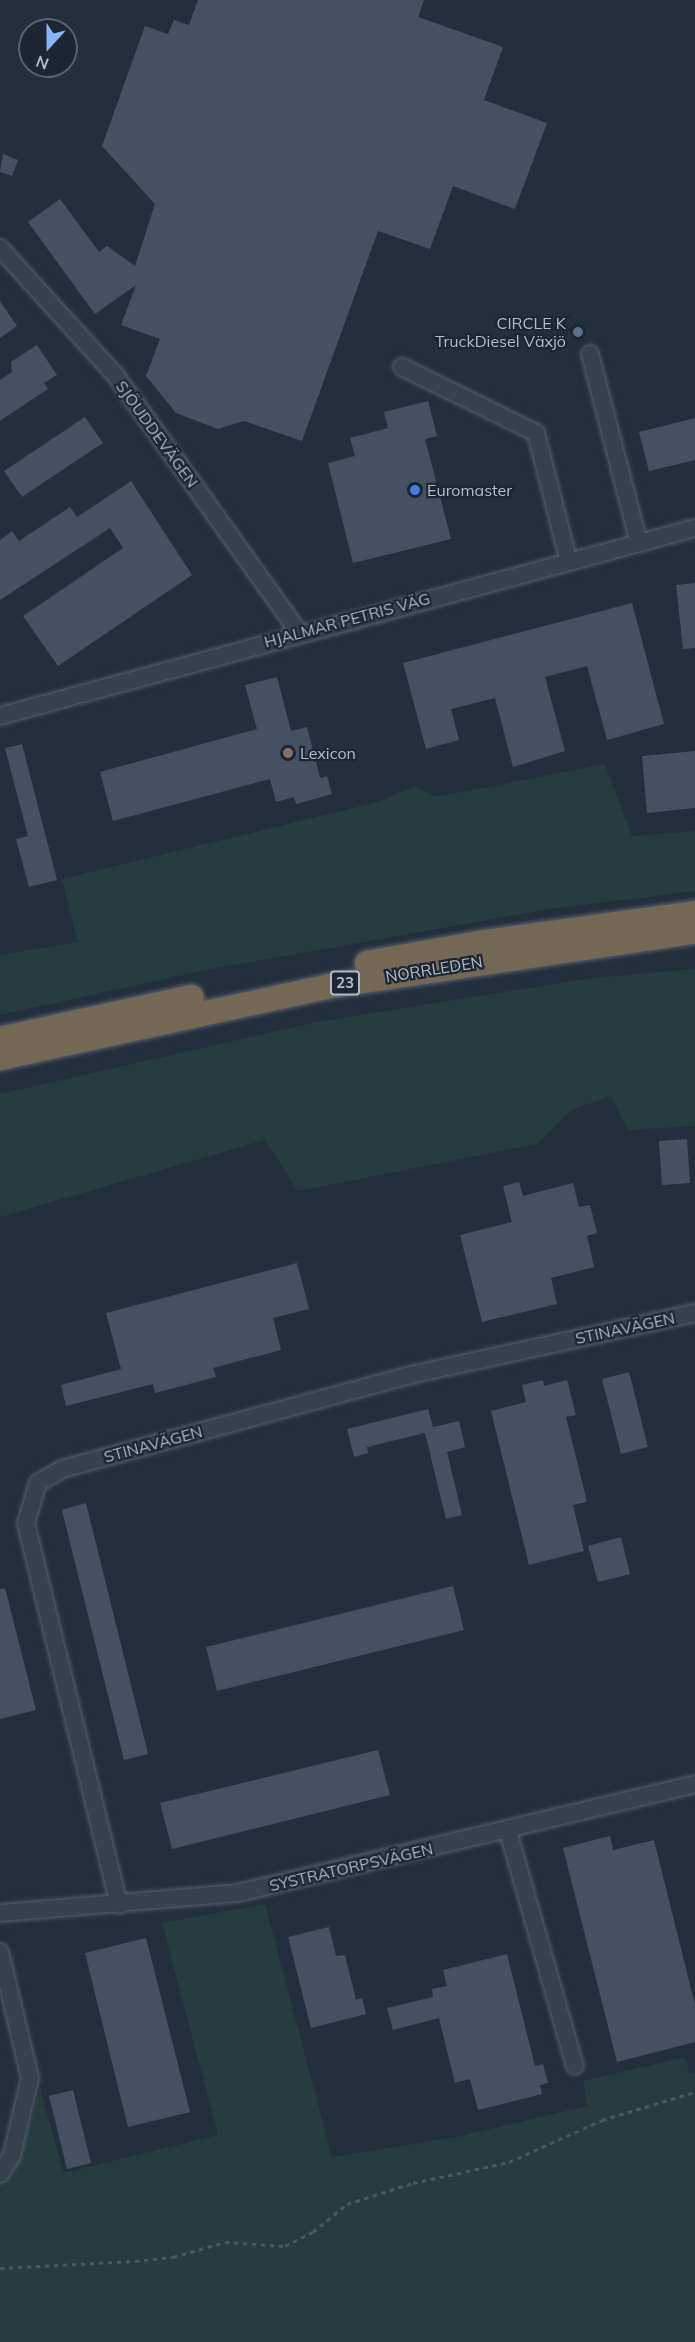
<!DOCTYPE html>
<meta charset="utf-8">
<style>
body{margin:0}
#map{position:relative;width:695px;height:2342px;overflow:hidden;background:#242f3e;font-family:Mulish,sans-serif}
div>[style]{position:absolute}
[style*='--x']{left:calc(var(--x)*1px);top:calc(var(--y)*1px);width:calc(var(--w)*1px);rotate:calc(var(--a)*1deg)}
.green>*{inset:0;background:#263c3f}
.building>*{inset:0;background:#455162}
.path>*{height:3px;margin-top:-1.5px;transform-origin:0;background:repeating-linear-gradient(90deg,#44595c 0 4.5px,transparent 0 9px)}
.roads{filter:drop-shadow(0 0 2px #565f6c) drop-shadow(0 0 2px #565f6c)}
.minor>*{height:16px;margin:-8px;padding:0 8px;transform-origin:8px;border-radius:8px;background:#38414e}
.highway>*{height:24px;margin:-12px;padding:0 12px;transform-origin:12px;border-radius:12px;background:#746855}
.dots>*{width:16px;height:16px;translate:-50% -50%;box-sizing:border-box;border:3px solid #1d2633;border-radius:50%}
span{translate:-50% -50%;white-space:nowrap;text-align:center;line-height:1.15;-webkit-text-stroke:4.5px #1d2633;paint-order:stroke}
.shield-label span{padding:2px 4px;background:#1d2633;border:2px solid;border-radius:4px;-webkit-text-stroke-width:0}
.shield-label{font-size:15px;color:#b4bcc9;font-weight:700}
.poi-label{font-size:16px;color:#b4bcc9}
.right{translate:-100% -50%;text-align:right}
.left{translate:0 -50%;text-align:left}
.street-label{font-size:16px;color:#b4bcc9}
.north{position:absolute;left:18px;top:18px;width:60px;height:60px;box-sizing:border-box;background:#1d2633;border:2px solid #59626f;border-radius:50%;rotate:201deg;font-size:16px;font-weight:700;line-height:24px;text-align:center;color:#b4bcc9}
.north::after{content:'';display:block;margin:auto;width:21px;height:27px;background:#8ab4f8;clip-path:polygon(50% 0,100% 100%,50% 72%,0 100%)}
</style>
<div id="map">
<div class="green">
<div style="clip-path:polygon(605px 764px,632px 836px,695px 831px,695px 891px,549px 909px,206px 970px,0 1015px,0 955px,78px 942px,62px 879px,370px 804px,416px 787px,435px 797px)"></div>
<div style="clip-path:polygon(695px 969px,695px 1126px,628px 1130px,611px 1096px,571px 1110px,537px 1144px,298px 1191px,265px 1140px,0 1217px,0 1094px,317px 1022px,592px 978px)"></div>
<div style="clip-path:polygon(265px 1904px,332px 2157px,457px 2137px,587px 2106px,583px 2081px,685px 2057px,690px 2074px,695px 2073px,695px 2342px,0 2342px,0 2185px,22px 2149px,40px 2089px,64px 2173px,218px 2135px,162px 1923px)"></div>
</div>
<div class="building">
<div style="clip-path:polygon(198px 0,424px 0,418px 17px,503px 47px,484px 100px,547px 123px,515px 209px,453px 186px,430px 249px,378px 231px,302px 441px,244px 421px,218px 429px,176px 413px,146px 376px,160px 339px,121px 325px,136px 285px,95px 314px,28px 222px,60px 199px,99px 252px,107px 246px,135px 266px,155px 204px,102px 146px,145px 26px,168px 34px,174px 20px,189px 25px)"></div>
<div style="clip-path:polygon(3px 154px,18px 160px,12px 176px,0 172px)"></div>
<div style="clip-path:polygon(0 301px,17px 326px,0 338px)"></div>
<div style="clip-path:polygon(37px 345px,57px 375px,44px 383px,48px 389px,0 421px,0 380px,12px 372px,11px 362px)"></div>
<div style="clip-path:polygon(428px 401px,437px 436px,425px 439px,451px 539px,353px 563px,328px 463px,355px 456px,350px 438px,388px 428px,384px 412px)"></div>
<div style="clip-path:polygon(85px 417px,103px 443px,22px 497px,4px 471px)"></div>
<div style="clip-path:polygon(695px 418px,695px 460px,649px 471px,639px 432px)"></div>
<div style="clip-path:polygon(131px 481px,192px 575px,58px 666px,23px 616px,123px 548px,110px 528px,0 600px,0 540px,12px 531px,19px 541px,70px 507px,77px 517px)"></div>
<div style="clip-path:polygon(695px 583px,695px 648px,683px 649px,676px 585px)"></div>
<div style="clip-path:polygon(632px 603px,664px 724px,607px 740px,587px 666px,545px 677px,565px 751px,513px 767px,495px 698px,451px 709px,459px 740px,426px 749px,403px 663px)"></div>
<div style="clip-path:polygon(277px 677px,291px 731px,307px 727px,320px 778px,327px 776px,332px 794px,296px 804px,294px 797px,276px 802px,270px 779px,113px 821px,100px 772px,257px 729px,245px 685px)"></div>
<div style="clip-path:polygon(22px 744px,57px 880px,29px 887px,16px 839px,28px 836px,5px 748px)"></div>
<div style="clip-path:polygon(695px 751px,695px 808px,647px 813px,642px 756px)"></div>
<div style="clip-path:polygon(687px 1139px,690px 1183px,662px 1185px,659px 1141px)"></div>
<div style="clip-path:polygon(519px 1182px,523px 1196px,573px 1183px,579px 1207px,590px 1205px,597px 1233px,587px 1236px,594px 1267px,551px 1278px,557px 1304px,482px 1322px,460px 1235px,512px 1222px,503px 1186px)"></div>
<div style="clip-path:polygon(297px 1263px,309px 1309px,273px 1318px,281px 1350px,213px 1368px,216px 1377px,155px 1393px,153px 1384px,66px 1406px,61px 1385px,121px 1369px,106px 1313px)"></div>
<div style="clip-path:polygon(629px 1372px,648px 1447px,621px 1454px,602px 1379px)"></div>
<div style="clip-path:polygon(543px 1380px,544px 1386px,567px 1380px,576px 1415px,566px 1417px,587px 1502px,573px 1505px,584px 1551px,529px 1565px,491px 1411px,526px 1402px,522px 1385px)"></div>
<div style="clip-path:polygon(428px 1409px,433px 1427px,459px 1421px,465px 1447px,447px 1452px,462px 1515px,446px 1519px,425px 1433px,367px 1447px,368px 1453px,354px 1457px,347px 1429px)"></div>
<div style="clip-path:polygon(86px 1503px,148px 1754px,124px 1760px,62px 1510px)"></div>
<div style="clip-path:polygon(621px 1537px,630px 1574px,598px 1582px,588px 1546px)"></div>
<div style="clip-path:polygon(453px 1586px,464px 1630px,217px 1691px,206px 1647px)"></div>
<div style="clip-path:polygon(5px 1588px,36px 1710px,0 1719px,0 1589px)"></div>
<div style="clip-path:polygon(378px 1750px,390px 1795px,172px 1849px,160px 1803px)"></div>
<div style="clip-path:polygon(610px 1836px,613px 1850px,654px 1840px,695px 2005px,695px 2042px,617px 2062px,563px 1848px)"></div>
<div style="clip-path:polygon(329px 1927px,336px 1956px,345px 1955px,356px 2000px,362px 1998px,366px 2014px,311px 2028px,288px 1937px)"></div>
<div style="clip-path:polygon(146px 1938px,190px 2112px,128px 2127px,85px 1953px)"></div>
<div style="clip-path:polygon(507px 1954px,535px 2066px,543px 2064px,548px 2083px,540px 2085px,542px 2094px,478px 2110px,470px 2079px,455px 2083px,439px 2018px,393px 2030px,387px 2008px,433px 1997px,432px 1989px,447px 1986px,443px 1970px)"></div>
<div style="clip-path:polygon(73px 2090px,91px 2163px,67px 2169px,49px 2096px)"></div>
</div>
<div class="path">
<div style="--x:0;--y:2268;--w:135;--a:-3"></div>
<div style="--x:135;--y:2261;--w:38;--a:-6"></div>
<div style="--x:173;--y:2257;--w:54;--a:-16.1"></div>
<div style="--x:225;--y:2242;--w:60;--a:3.8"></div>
<div style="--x:285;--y:2246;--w:31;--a:-27"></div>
<div style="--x:313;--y:2232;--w:44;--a:-39.5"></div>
<div style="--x:347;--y:2204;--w:69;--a:-17.7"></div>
<div style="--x:413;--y:2183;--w:98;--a:-12.3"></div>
<div style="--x:509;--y:2162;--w:102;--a:-24.3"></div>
<div style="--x:602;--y:2120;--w:97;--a:-16.8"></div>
</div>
<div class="roads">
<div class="minor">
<div style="--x:0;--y:248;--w:173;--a:47.8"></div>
<div style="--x:116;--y:376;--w:315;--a:54.5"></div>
<div style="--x:590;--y:354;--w:195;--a:75.5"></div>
<div style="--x:402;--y:367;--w:149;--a:26.2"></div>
<div style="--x:536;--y:433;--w:133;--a:75.7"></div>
<div style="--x:0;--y:716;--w:720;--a:-15.14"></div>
<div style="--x:508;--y:1831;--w:244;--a:74.1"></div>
<div style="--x:119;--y:1905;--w:393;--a:-103.7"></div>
<div style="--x:26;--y:1523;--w:42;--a:-73.3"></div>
<div style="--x:38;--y:1483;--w:28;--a:-30"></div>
<div style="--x:62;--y:1469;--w:360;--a:-15.1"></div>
<div style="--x:410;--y:1375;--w:292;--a:-12.3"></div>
<div style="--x:0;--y:1913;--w:239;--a:-4.8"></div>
<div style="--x:238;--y:1893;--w:470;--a:-13.4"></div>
<div style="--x:0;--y:1952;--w:130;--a:76.6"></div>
<div style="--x:30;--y:2078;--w:79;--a:103.2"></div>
<div style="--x:12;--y:2155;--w:22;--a:122"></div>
</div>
<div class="highway">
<div style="--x:367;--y:963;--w:114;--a:-10.1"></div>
<div style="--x:479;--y:943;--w:218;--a:-7.9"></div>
<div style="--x:0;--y:1039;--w:196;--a:-12.4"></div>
<div style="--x:0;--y:1058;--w:337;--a:-12.3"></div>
<div style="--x:329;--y:986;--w:370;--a:-8.5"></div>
</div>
</div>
<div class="dots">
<div style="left:578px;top:332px;background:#5c6f8a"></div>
<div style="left:415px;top:490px;background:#3f7fe0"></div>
<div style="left:288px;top:753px;background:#8d6e63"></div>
</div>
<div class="shield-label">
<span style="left:345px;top:983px">23</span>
</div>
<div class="poi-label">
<span class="right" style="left:566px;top:332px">CIRCLE K<br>TruckDiesel Växjö</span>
<span class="left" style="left:427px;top:490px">Euromaster</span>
<span class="left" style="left:300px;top:753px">Lexicon</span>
</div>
<div class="street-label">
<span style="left:157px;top:434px;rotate:54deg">SJÖUDDEVÄGEN</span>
<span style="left:347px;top:620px;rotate:-15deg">HJALMAR PETRIS VÄG</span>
<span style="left:434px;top:969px;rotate:-9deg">NORRLEDEN</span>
<span style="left:625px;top:1328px;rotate:-12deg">STINAVÄGEN</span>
<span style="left:153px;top:1444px;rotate:-15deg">STINAVÄGEN</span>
<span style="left:351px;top:1867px;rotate:-13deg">SYSTRATORPSVÄGEN</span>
</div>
<div class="north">N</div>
</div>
